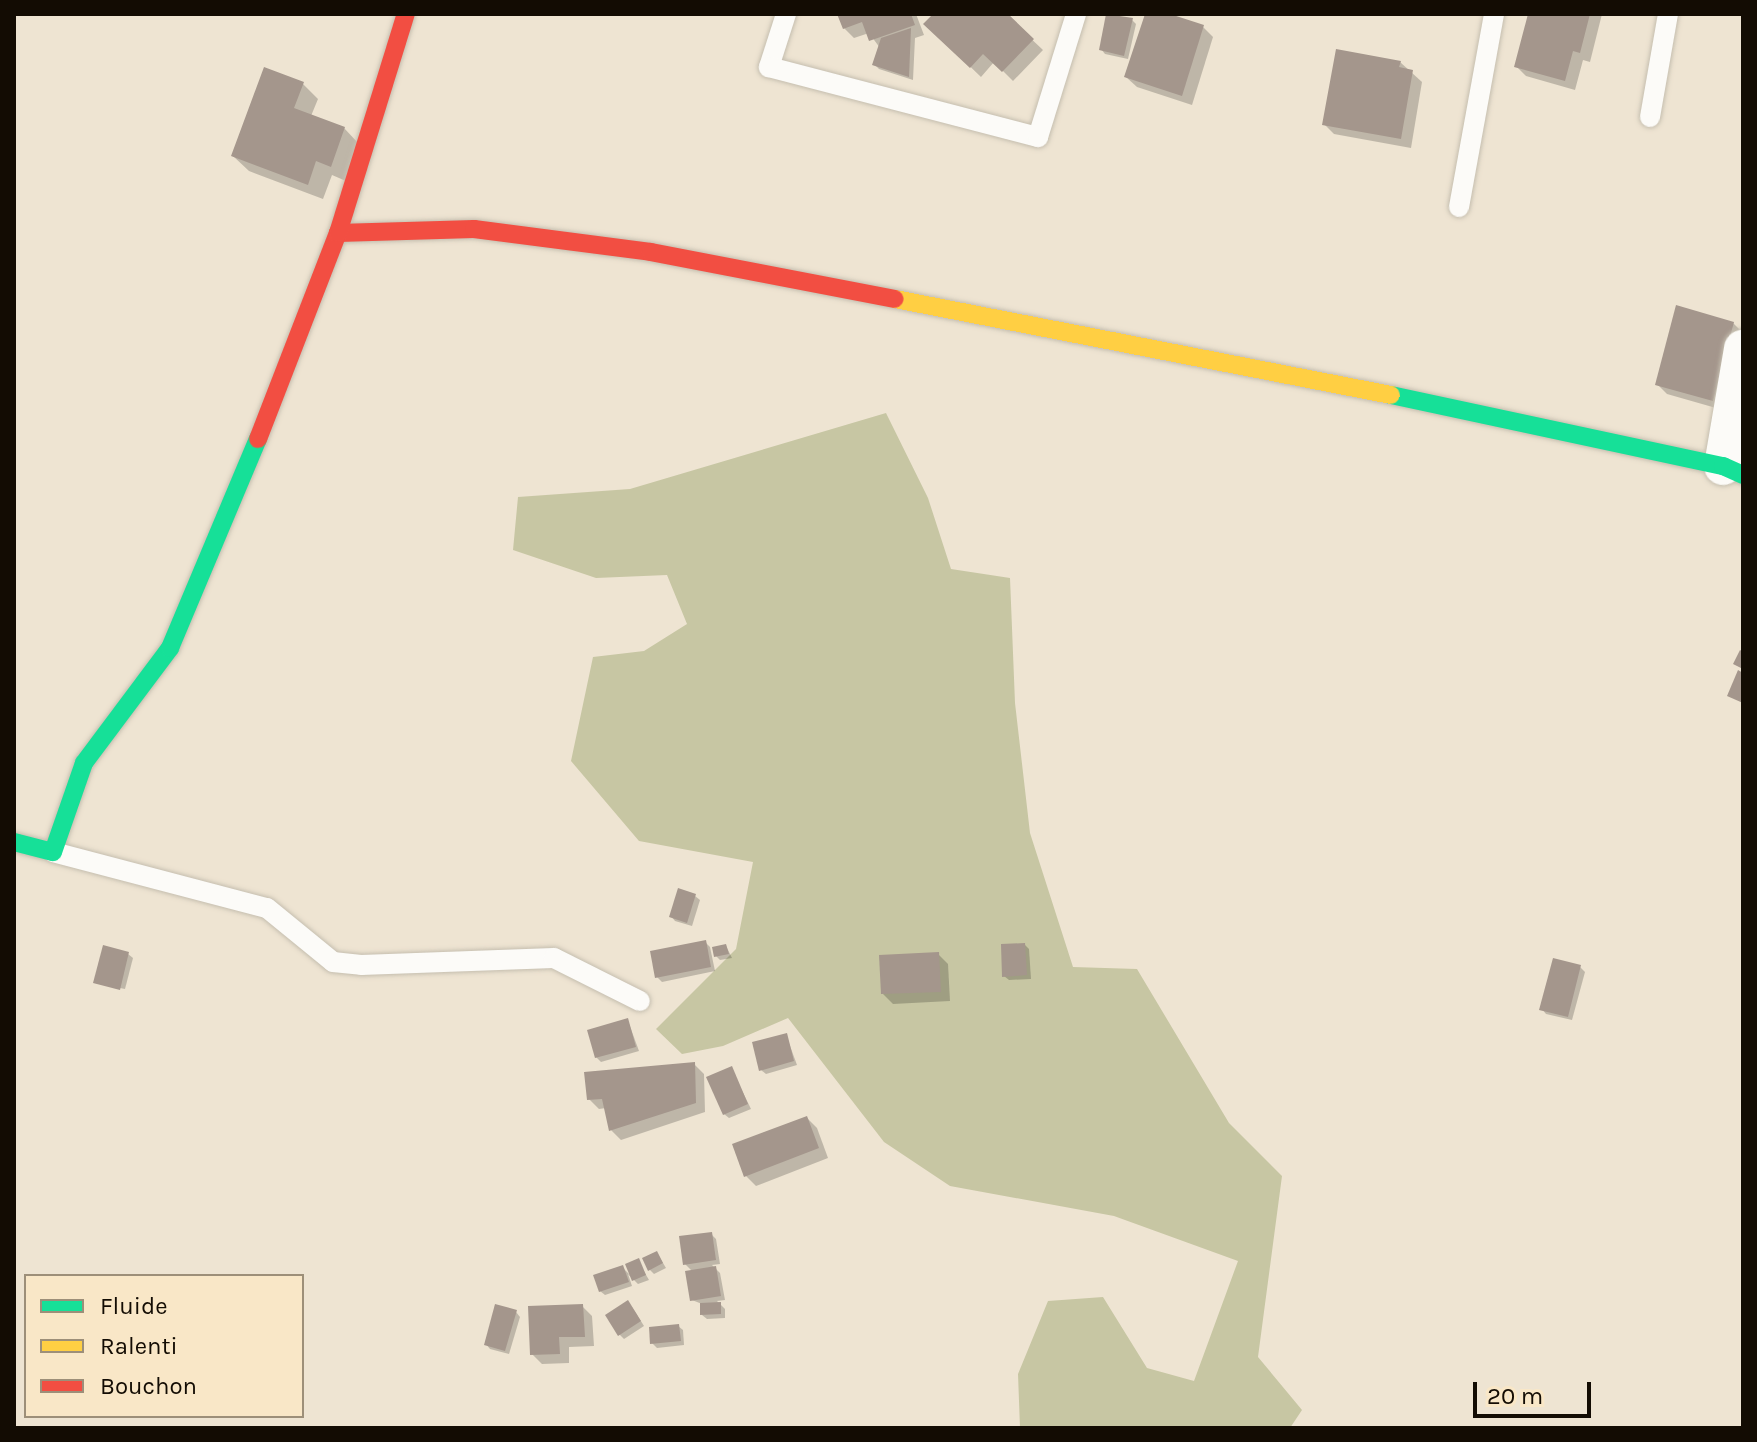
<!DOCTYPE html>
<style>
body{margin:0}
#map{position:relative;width:1757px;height:1442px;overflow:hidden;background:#eee4d2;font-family:Karla,sans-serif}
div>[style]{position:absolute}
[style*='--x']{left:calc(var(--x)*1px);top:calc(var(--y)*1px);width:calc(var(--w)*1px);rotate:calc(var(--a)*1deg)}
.forest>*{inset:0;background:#c7c6a3}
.shadow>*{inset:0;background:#0003}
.building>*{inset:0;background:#a4968c}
.roads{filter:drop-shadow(0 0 2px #c5beaf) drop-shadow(0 0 2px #c5beaf)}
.lane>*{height:20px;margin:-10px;padding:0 10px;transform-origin:10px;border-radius:10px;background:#fcfbf8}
.street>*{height:38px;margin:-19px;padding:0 19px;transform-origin:19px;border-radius:19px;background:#fcfbf8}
.fast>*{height:18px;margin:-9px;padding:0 9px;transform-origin:9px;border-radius:9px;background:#16e098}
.slow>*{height:18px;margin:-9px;padding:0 9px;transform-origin:9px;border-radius:9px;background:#ffcf43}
.jam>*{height:18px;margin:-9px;padding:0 9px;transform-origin:9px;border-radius:9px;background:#f24e42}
span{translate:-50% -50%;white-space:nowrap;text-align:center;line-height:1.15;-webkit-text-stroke:8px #f9e7c7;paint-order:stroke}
.frame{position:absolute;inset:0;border:16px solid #130c03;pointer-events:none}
.legend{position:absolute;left:24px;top:1274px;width:280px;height:144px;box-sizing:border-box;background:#f9e7c7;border:2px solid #9d8f79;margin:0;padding:10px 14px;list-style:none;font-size:24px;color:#130c03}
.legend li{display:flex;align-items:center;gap:16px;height:40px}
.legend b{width:40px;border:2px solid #9d8f79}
.scale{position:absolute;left:1473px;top:1382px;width:118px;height:36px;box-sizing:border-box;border:4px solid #130c03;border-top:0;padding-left:10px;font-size:24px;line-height:28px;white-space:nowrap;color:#130c03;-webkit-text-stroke:6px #f9e7c7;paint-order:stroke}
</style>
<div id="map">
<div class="forest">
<div style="clip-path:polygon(886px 413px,928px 498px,951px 569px,1010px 578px,1015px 703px,1030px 833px,1073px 967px,1137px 969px,1229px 1123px,1282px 1176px,1258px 1357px,1302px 1410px,1290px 1428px,1020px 1428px,1018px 1374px,1048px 1301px,1103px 1297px,1147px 1368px,1194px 1381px,1238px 1261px,1114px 1216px,950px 1186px,884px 1142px,788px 1018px,723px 1046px,682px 1054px,656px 1029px,736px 949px,753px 862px,639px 841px,571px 761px,593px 657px,644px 651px,687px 624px,667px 575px,596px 578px,513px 550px,518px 497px,630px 489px)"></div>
</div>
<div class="shadow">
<div style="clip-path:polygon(839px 14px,916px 14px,924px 35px,915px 38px,913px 80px,879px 69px,875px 65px,880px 48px,869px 33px,854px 38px,844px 28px)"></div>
<div style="clip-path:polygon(936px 14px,1005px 14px,1043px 50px,1013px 81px,994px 62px,981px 77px,926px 24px)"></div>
<div style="clip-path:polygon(1147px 14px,1164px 14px,1203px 27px,1213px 37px,1192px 105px,1137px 87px,1126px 77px)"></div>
<div style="clip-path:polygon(1530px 14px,1602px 14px,1590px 62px,1583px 60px,1575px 90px,1526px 76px,1516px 66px)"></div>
<div style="clip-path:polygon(1132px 20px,1136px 24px,1128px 59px,1105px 54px,1101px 49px)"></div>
<div style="clip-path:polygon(1400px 62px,1422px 82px,1411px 148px,1334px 134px,1324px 124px)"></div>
<div style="clip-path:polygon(303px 84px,318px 99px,311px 116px,344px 128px,359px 144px,346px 181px,332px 175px,323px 199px,249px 171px,233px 156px)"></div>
<div style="clip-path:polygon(1733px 323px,1743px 333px,1723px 410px,1667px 394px,1657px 384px)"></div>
<div style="clip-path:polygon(695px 896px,700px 900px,692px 926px,675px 921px,671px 916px)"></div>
<div style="clip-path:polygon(705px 942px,710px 947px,715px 971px,662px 982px,657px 977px)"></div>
<div style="clip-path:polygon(1025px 945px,1029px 949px,1031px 979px,1009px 980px,1004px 976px)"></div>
<div style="clip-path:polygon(726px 946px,732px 958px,720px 960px,716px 956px)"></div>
<div style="clip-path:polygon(128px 954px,133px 958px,125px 989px,95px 983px)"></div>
<div style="clip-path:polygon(938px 954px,948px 964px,950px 1001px,893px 1004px,883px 994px)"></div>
<div style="clip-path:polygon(1580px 967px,1585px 972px,1572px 1020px,1546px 1014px,1542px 1009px)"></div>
<div style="clip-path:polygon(628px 1021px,639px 1051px,601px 1062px,596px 1057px)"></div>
<div style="clip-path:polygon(786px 1035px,797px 1065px,766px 1074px,761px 1070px)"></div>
<div style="clip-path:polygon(694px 1064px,704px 1074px,705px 1112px,621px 1140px,611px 1130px,606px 1108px,599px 1109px,589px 1099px)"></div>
<div style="clip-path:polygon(731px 1068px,751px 1109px,729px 1118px,724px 1114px)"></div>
<div style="clip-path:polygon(807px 1118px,817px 1128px,828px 1158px,756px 1186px,746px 1176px)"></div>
<div style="clip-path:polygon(711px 1234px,716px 1239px,720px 1264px,712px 1265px,720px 1273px,725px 1300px,717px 1301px,725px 1309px,725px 1318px,707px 1319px,702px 1315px,702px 1304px,692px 1300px,693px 1272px,685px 1264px)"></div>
<div style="clip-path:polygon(657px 1253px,666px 1268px,654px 1274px,649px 1269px)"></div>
<div style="clip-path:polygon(638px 1261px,649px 1280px,638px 1284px,628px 1274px,632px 1286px,605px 1295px,600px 1291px,622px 1267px,632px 1277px)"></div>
<div style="clip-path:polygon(582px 1306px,592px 1316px,594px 1346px,569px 1347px,569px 1363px,542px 1364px,532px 1354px)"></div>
<div style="clip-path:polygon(632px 1307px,644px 1326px,624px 1339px,619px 1334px)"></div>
<div style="clip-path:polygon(516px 1312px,520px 1317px,509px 1354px,490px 1349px,486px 1344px)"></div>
<div style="clip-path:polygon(678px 1326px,683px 1330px,684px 1345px,657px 1348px,652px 1343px)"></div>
</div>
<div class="building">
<div style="clip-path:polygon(837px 14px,911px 14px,915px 25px,869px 41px,862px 22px,843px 29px)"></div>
<div style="clip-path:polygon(933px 14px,1008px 14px,1034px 39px,1002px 72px,983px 54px,970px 68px,923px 24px)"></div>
<div style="clip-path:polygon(1106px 14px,1133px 18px,1124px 56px,1099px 50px)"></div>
<div style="clip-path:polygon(1145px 14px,1170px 14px,1204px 25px,1182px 96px,1124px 77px)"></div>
<div style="clip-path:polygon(1528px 14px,1590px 14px,1580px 53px,1573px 51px,1565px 81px,1514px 67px)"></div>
<div style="clip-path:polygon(911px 28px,909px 77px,872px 65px,881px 38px)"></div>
<div style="clip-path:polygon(1336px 49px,1401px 61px,1399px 67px,1413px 70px,1401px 139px,1322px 125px)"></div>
<div style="clip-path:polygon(264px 67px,304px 82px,294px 108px,345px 127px,331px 167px,316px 161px,308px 185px,231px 156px)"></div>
<div style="clip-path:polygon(1676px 305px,1734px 322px,1713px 401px,1655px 385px)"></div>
<div style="clip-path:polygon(1740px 650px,1743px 652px,1743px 669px,1733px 664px)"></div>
<div style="clip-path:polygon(1738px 670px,1743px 673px,1743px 703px,1727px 696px)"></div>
<div style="clip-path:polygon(678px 888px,696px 894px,687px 923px,669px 917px)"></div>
<div style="clip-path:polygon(706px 940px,711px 967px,655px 978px,650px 951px)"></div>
<div style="clip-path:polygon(1025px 943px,1027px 975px,1002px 977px,1001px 944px)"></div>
<div style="clip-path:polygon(726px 944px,729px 954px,714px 957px,712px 947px)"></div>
<div style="clip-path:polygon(103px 945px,129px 952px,120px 990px,93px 983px)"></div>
<div style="clip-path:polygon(939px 952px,941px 992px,881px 994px,879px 955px)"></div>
<div style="clip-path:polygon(1553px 958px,1581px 965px,1568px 1017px,1539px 1010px)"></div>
<div style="clip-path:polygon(628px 1018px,636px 1047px,595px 1058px,587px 1030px)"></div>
<div style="clip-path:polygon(787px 1033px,794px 1061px,759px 1071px,752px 1042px)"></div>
<div style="clip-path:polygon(695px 1062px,696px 1103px,609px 1131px,602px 1099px,587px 1100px,584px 1072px)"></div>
<div style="clip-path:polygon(732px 1066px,748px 1104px,723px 1115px,706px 1077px)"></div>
<div style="clip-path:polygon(807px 1116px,819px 1148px,744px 1177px,732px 1144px)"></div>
<div style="clip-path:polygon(712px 1232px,716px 1260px,683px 1265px,679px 1236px)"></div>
<div style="clip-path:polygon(657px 1251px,663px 1263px,648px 1271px,642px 1258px)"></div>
<div style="clip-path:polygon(639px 1258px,646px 1275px,632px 1281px,625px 1264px)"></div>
<div style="clip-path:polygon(623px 1265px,629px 1282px,599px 1292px,593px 1275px)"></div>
<div style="clip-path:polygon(716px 1266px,721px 1296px,690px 1301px,685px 1271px)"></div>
<div style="clip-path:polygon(628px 1300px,641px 1321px,618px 1336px,605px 1315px)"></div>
<div style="clip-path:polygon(721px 1302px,721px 1314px,700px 1315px,700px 1303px)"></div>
<div style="clip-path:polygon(495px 1304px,517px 1310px,505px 1351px,484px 1345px)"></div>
<div style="clip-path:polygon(583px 1304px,585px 1337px,559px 1337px,560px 1354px,530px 1355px,528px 1306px)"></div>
<div style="clip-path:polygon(679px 1324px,681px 1341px,650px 1344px,649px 1327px)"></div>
</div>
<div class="roads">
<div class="lane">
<div style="--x:786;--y:14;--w:56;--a:107.8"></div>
<div style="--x:769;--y:67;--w:278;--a:14.6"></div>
<div style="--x:1038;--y:137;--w:129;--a:-72.8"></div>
<div style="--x:1650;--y:117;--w:105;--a:-80.1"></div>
<div style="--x:1459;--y:207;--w:196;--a:-79.7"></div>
<div style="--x:53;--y:852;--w:221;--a:14.7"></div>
<div style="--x:267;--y:908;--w:85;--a:39.3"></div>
<div style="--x:333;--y:962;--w:28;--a:6"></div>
<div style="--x:361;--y:965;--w:193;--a:-2.1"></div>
<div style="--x:554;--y:958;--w:96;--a:26.6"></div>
</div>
<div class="street">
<div style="--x:1723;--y:466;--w:119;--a:-80.3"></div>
</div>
<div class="fast">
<div style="--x:1391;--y:395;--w:340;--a:12.1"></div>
<div style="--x:1723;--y:466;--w:22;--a:24"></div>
<div style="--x:14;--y:842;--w:40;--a:14.4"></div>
<div style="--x:53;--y:852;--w:94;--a:-70.8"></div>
<div style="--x:84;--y:763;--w:144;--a:-53.2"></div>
<div style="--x:170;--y:648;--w:227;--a:-67.2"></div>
</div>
<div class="slow">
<div style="--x:895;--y:299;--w:505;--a:10.95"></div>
</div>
<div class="jam">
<div style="--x:338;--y:233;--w:136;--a:-1.7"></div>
<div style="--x:474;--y:229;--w:178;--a:7.4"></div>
<div style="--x:651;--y:252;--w:248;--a:10.9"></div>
<div style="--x:258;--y:439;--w:221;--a:-68.8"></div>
<div style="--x:338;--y:233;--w:229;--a:-72.8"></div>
</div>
</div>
<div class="frame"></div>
<ul class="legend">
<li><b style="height:10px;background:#16e098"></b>Fluide</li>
<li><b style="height:10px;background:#ffcf43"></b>Ralenti</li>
<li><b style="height:10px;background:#f24e42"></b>Bouchon</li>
</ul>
<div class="scale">20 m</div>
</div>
